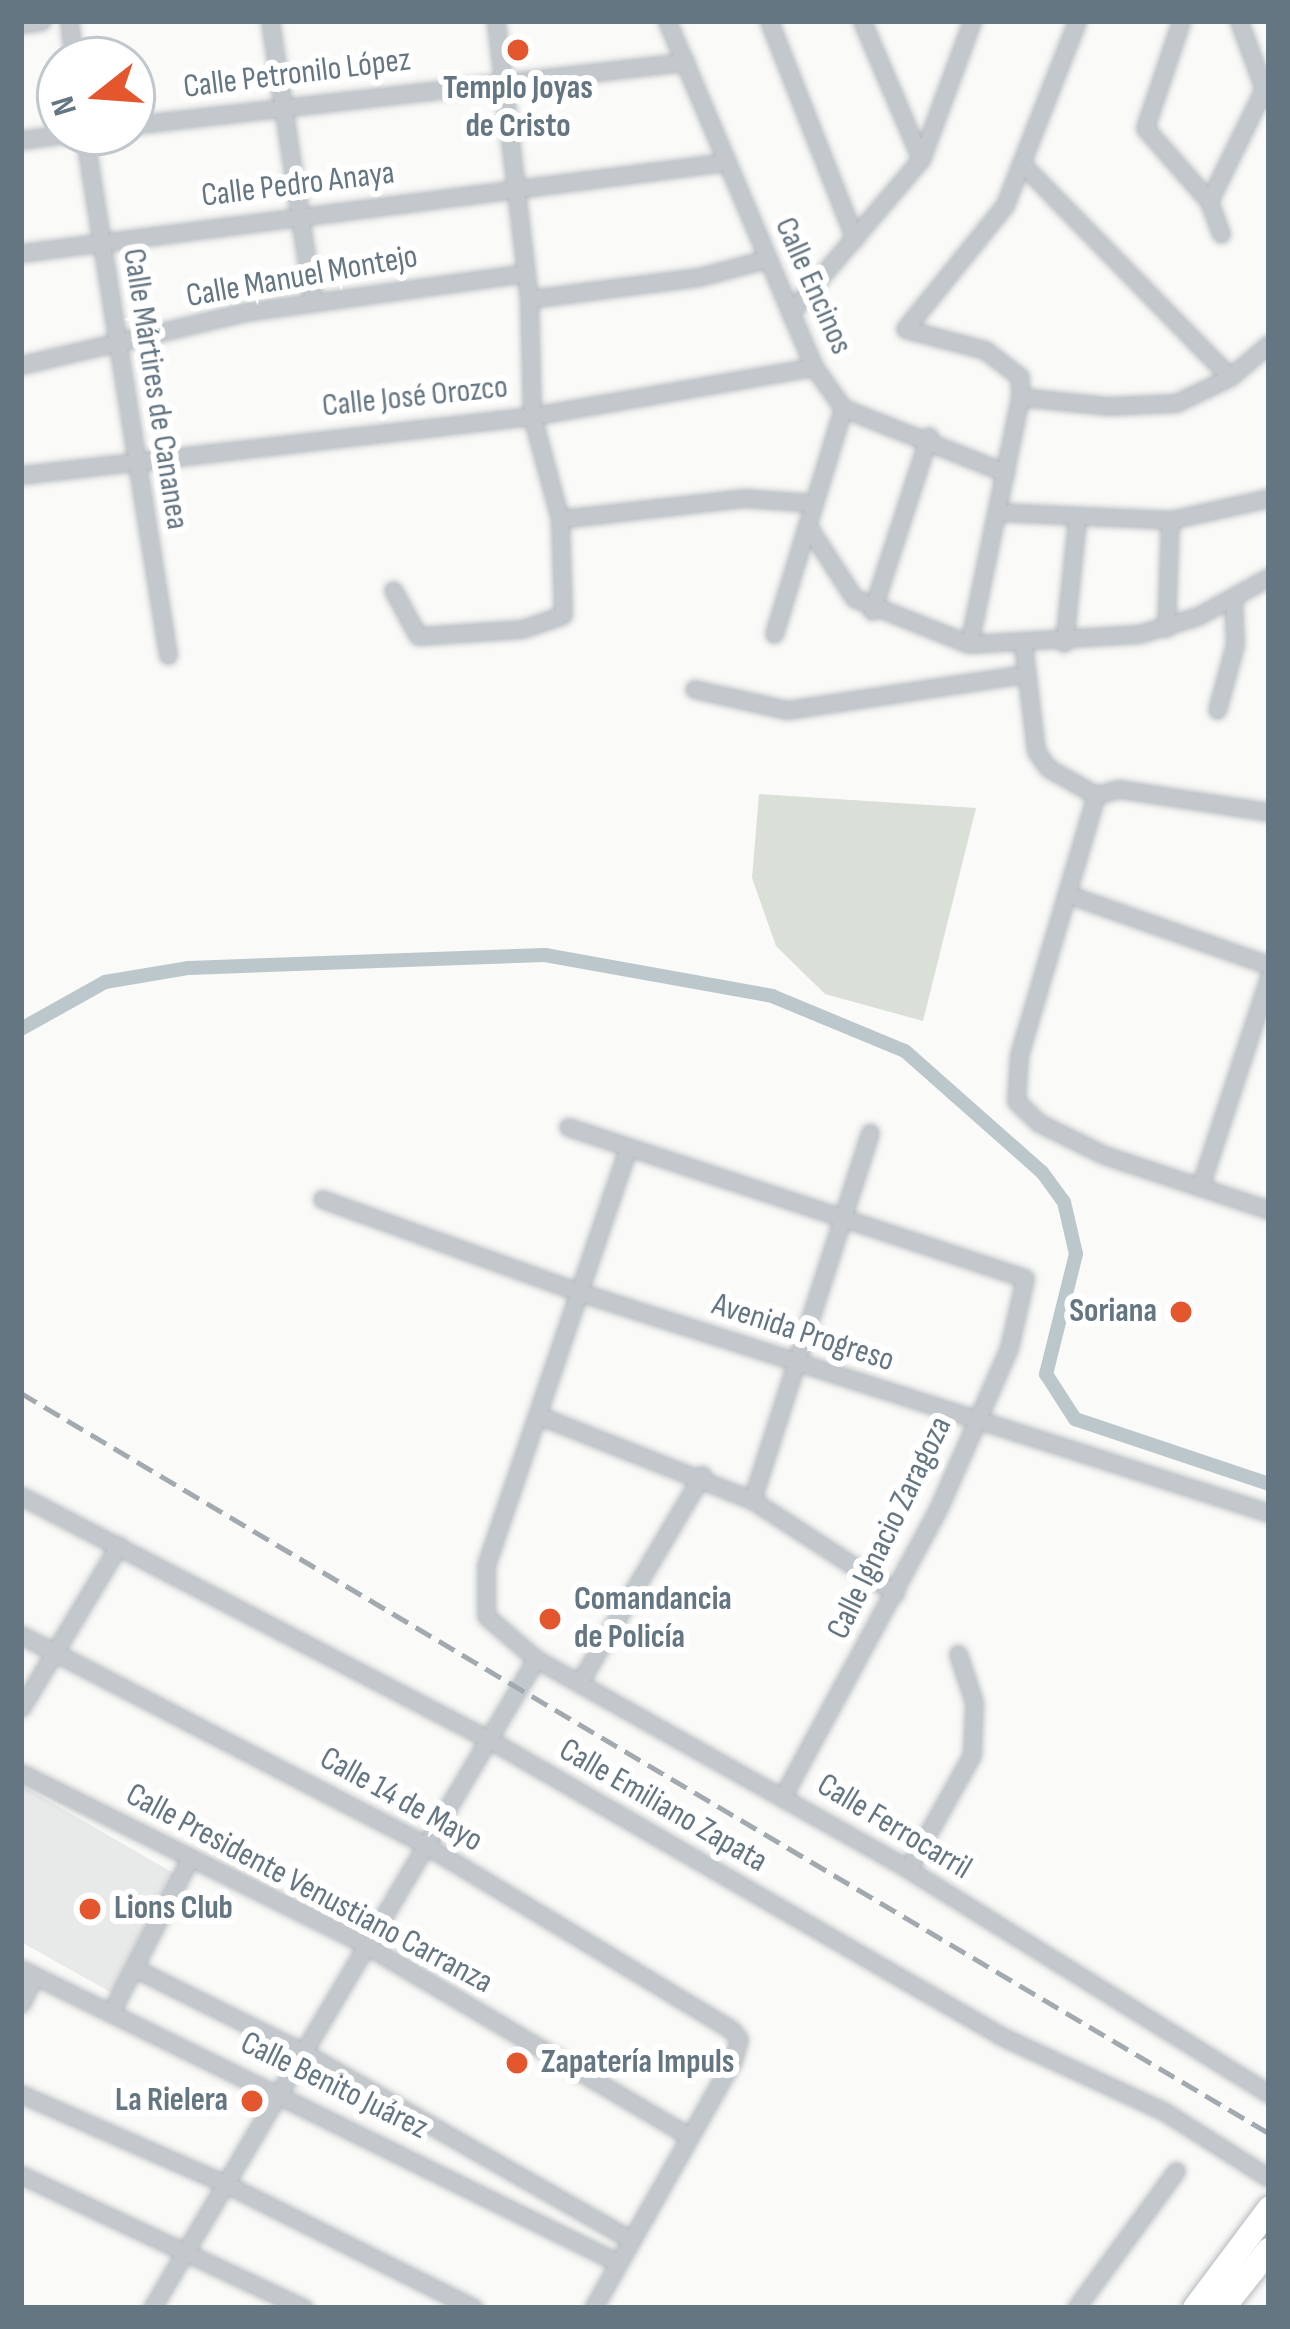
<!DOCTYPE html>
<meta charset="utf-8">
<style>
body{margin:0}
#map{position:relative;width:1290px;height:2329px;overflow:hidden;background:#fafaf8;font-family:"Sofia Sans Condensed",sans-serif}
div>[style]{position:absolute}
[style*='--x']{left:calc(var(--x)*1px);top:calc(var(--y)*1px);width:calc(var(--w)*1px);rotate:calc(var(--a)*1deg)}
.built>*{inset:0;background:#e8e9e9}
.green>*{inset:0;background:#dadfd7}
.canal>*{height:14px;margin:-7px;padding:0 7px;transform-origin:7px;border-radius:7px;background:#bbc7cb}
.roads{filter:drop-shadow(0 0 3px #b5babe) drop-shadow(0 0 3px #b5babe)}
.minor>*{height:15px;margin:-7.5px;padding:0 7.5px;transform-origin:7.5px;border-radius:7.5px;background:#c3c8cc}
.primary>*{height:24px;margin:-12px;padding:0 12px;transform-origin:12px;border-radius:12px;background:#fff}
.rail>*{height:4.5px;margin-top:-2.25px;transform-origin:0;background:repeating-linear-gradient(90deg,#a2aab0 0 18px,transparent 0 27px)}
.dots>*{width:33px;height:33px;translate:-50% -50%;box-sizing:border-box;border:6px solid #fff;border-radius:50%}
span{translate:-50% -50%;white-space:nowrap;text-align:center;line-height:1.15;-webkit-text-stroke:12px #fff;paint-order:stroke}
.street-label{font-size:33px;color:#657683}
.poi-label{font-size:33px;color:#657683;font-weight:700}
.right{translate:-100% -50%;text-align:right}
.left{translate:0 -50%;text-align:left}
.frame{position:absolute;inset:0;border:24px solid #657683;pointer-events:none}
.north{position:absolute;left:36px;top:36px;width:120px;height:120px;box-sizing:border-box;background:#fff;border:3px solid #c1c8cd;border-radius:50%;rotate:253deg;font-size:33px;font-weight:700;line-height:48px;text-align:center;color:#657683}
.north::after{content:'';display:block;margin:auto;width:42px;height:54px;background:#e4572e;clip-path:polygon(50% 0,100% 100%,50% 72%,0 100%)}
</style>
<div id="map">
<div class="built">
<div style="clip-path:polygon(21px 1785px,177px 1875px,112px 1993px,21px 1942px)"></div>
</div>
<div class="green">
<div style="clip-path:polygon(759px 794px,976px 808px,923px 1021px,825px 994px,776px 946px,752px 878px)"></div>
</div>
<div class="canal">
<div style="--x:21;--y:1029;--w:96;--a:-29.2"></div>
<div style="--x:105;--y:982;--w:85;--a:-9.5"></div>
<div style="--x:189;--y:968;--w:356;--a:-2.1"></div>
<div style="--x:545;--y:955;--w:231;--a:10.2"></div>
<div style="--x:772;--y:996;--w:144;--a:22.5"></div>
<div style="--x:905;--y:1051;--w:183;--a:41.5"></div>
<div style="--x:1042;--y:1172;--w:37;--a:54"></div>
<div style="--x:1064;--y:1202;--w:53;--a:77"></div>
<div style="--x:1076;--y:1254;--w:124;--a:104"></div>
<div style="--x:1046;--y:1374;--w:54;--a:57.2"></div>
<div style="--x:1075;--y:1419;--w:205;--a:18.5"></div>
</div>
<div class="roads">
<div class="minor">
<div style="--x:69;--y:21;--w:39;--a:83"></div>
<div style="--x:270;--y:21;--w:284;--a:81.3"></div>
<div style="--x:667;--y:21;--w:376;--a:67"></div>
<div style="--x:814;--y:367;--w:50;--a:54.7"></div>
<div style="--x:843;--y:408;--w:175;--a:21.7"></div>
<div style="--x:769;--y:21;--w:234;--a:68.5"></div>
<div style="--x:862;--y:21;--w:150;--a:66.9"></div>
<div style="--x:1077;--y:21;--w:198;--a:111.4"></div>
<div style="--x:1005;--y:205;--w:159;--a:128.9"></div>
<div style="--x:905;--y:329;--w:83;--a:14.7"></div>
<div style="--x:985;--y:350;--w:44;--a:37.6"></div>
<div style="--x:1020;--y:377;--w:20;--a:90"></div>
<div style="--x:1020;--y:397;--w:88;--a:5.8"></div>
<div style="--x:1108;--y:406;--w:68;--a:-2.5"></div>
<div style="--x:1176;--y:403;--w:60;--a:-25.7"></div>
<div style="--x:1230;--y:377;--w:51;--a:-40.2"></div>
<div style="--x:1181;--y:21;--w:113;--a:108.6"></div>
<div style="--x:1145;--y:128;--w:97;--a:48.8"></div>
<div style="--x:1239;--y:21;--w:81;--a:69.8"></div>
<div style="--x:21;--y:24;--w:21;--a:-8"></div>
<div style="--x:132;--y:125;--w:557;--a:-6.5"></div>
<div style="--x:84;--y:132;--w:530;--a:80.88"></div>
<div style="--x:21;--y:140;--w:59;--a:-7.9"></div>
<div style="--x:1021;--y:163;--w:299;--a:45.7"></div>
<div style="--x:1209;--y:201;--w:123;--a:-63.9"></div>
<div style="--x:1209;--y:201;--w:35;--a:70"></div>
<div style="--x:21;--y:253;--w:711;--a:-7.35"></div>
<div style="--x:529;--y:299;--w:171;--a:-7.4"></div>
<div style="--x:699;--y:277;--w:70;--a:-14.8"></div>
<div style="--x:790;--y:313;--w:202;--a:-49.6"></div>
<div style="--x:921;--y:159;--w:147;--a:-69.7"></div>
<div style="--x:21;--y:365;--w:230;--a:-13.3"></div>
<div style="--x:245;--y:312;--w:283;--a:-7.9"></div>
<div style="--x:21;--y:475;--w:514;--a:-6.59"></div>
<div style="--x:532;--y:416;--w:286;--a:-9.9"></div>
<div style="--x:997;--y:512;--w:173;--a:2.6"></div>
<div style="--x:1170;--y:520;--w:101;--a:-12.5"></div>
<div style="--x:560;--y:519;--w:184;--a:-6.5"></div>
<div style="--x:743;--y:498;--w:71;--a:4"></div>
<div style="--x:807;--y:525;--w:87;--a:57.2"></div>
<div style="--x:854;--y:598;--w:124;--a:21.8"></div>
<div style="--x:969;--y:644;--w:170;--a:-3.4"></div>
<div style="--x:1139;--y:634;--w:62;--a:-17"></div>
<div style="--x:1198;--y:616;--w:81;--a:-28.8"></div>
<div style="--x:393;--y:590;--w:52;--a:61.5"></div>
<div style="--x:418;--y:636;--w:104;--a:-3.9"></div>
<div style="--x:522;--y:629;--w:43;--a:-18.9"></div>
<div style="--x:563;--y:615;--w:96;--a:-91.8"></div>
<div style="--x:560;--y:519;--w:107;--a:-105.2"></div>
<div style="--x:532;--y:416;--w:117;--a:-91.5"></div>
<div style="--x:529;--y:299;--w:280;--a:-96.8"></div>
<div style="--x:872;--y:611;--w:184;--a:-72"></div>
<div style="--x:1166;--y:628;--w:108;--a:-87.9"></div>
<div style="--x:774;--y:634;--w:236;--a:-73"></div>
<div style="--x:1064;--y:643;--w:125;--a:-84"></div>
<div style="--x:969;--y:644;--w:252;--a:-78.3"></div>
<div style="--x:1023;--y:644;--w:108;--a:83.1"></div>
<div style="--x:1036;--y:751;--w:21;--a:55"></div>
<div style="--x:1048;--y:768;--w:55;--a:29.4"></div>
<div style="--x:694;--y:689;--w:95;--a:12.7"></div>
<div style="--x:787;--y:710;--w:240;--a:-8.6"></div>
<div style="--x:1217;--y:710;--w:68;--a:-74.7"></div>
<div style="--x:1235;--y:644;--w:46;--a:-92.5"></div>
<div style="--x:1096;--y:795;--w:271;--a:106.5"></div>
<div style="--x:1019;--y:1055;--w:46;--a:93.7"></div>
<div style="--x:1016;--y:1101;--w:32;--a:44"></div>
<div style="--x:1039;--y:1123;--w:72;--a:26.2"></div>
<div style="--x:1104;--y:1155;--w:174;--a:18.4"></div>
<div style="--x:1096;--y:795;--w:24;--a:-15"></div>
<div style="--x:1119;--y:789;--w:152;--a:8.7"></div>
<div style="--x:1067;--y:894;--w:214;--a:19.4"></div>
<div style="--x:568;--y:1127;--w:481;--a:18.3"></div>
<div style="--x:1025;--y:1278;--w:72;--a:102.9"></div>
<div style="--x:1009;--y:1348;--w:178;--a:113.8"></div>
<div style="--x:937;--y:1511;--w:324;--a:118.4"></div>
<div style="--x:628;--y:1148;--w:441;--a:108.8"></div>
<div style="--x:486;--y:1566;--w:50;--a:90"></div>
<div style="--x:486;--y:1616;--w:66;--a:40.7"></div>
<div style="--x:536;--y:1659;--w:427;--a:29.4"></div>
<div style="--x:908;--y:1869;--w:425;--a:31.9"></div>
<div style="--x:1200;--y:1187;--w:221;--a:-71.8"></div>
<div style="--x:322;--y:1199;--w:273;--a:19.9"></div>
<div style="--x:579;--y:1292;--w:725;--a:17.76"></div>
<div style="--x:540;--y:1416;--w:228;--a:21.6"></div>
<div style="--x:752;--y:1500;--w:171;--a:33"></div>
<div style="--x:21;--y:1496;--w:529;--a:27.49"></div>
<div style="--x:490;--y:1740;--w:593;--a:30.07"></div>
<div style="--x:1003;--y:2037;--w:179;--a:24.8"></div>
<div style="--x:1165;--y:2112;--w:123;--a:32.4"></div>
<div style="--x:752;--y:1500;--w:386;--a:-72.2"></div>
<div style="--x:21;--y:1635;--w:452;--a:27.4"></div>
<div style="--x:422;--y:1843;--w:362;--a:31.1"></div>
<div style="--x:732;--y:2030;--w:11;--a:52"></div>
<div style="--x:739;--y:2039;--w:22;--a:106"></div>
<div style="--x:733;--y:2060;--w:285;--a:119.4"></div>
<div style="--x:579;--y:1683;--w:242;--a:-59.4"></div>
<div style="--x:21;--y:1708;--w:190;--a:-59"></div>
<div style="--x:21;--y:1773;--w:383;--a:26.5"></div>
<div style="--x:364;--y:1944;--w:377;--a:30.6"></div>
<div style="--x:908;--y:1869;--w:131;--a:-60.7"></div>
<div style="--x:972;--y:1755;--w:53;--a:-87.8"></div>
<div style="--x:974;--y:1702;--w:51;--a:-108.4"></div>
<div style="--x:21;--y:1969;--w:664;--a:26.18"></div>
<div style="--x:136;--y:1969;--w:186;--a:26.4"></div>
<div style="--x:303;--y:2052;--w:377;--a:29.8"></div>
<div style="--x:21;--y:2004;--w:31;--a:-65"></div>
<div style="--x:111;--y:2012;--w:173;--a:-62.8"></div>
<div style="--x:21;--y:2094;--w:224;--a:23.7"></div>
<div style="--x:226;--y:2184;--w:277;--a:26.6"></div>
<div style="--x:21;--y:2175;--w:313;--a:25.2"></div>
<div style="--x:152;--y:2308;--w:754;--a:-59.39"></div>
<div style="--x:1076;--y:2308;--w:170;--a:-53.9"></div>
</div>
<div class="primary">
<div style="--x:1195;--y:2308;--w:124;--a:-53.2"></div>
<div style="--x:1223;--y:2308;--w:74;--a:-51.6"></div>
</div>
</div>
<div class="rail">
<div style="--x:21;--y:1393;--w:1451;--a:30.67"></div>
</div>
<div class="dots">
<div style="left:518px;top:50px;background:#e4572e"></div>
<div style="left:1181px;top:1312px;background:#e4572e"></div>
<div style="left:550px;top:1619px;background:#e4572e"></div>
<div style="left:90px;top:1909px;background:#e4572e"></div>
<div style="left:517px;top:2063px;background:#e4572e"></div>
<div style="left:252px;top:2101px;background:#e4572e"></div>
</div>
<div class="street-label">
<span style="left:297px;top:74px;rotate:-7deg">Calle Petronilo López</span>
<span style="left:298px;top:185px;rotate:-7deg">Calle Pedro Anaya</span>
<span style="left:302px;top:277px;rotate:-10deg">Calle Manuel Montejo</span>
<span style="left:813px;top:286px;rotate:66deg">Calle Encinos</span>
<span style="left:155px;top:389px;rotate:81deg">Calle Mártires de Cananea</span>
<span style="left:415px;top:397px;rotate:-6deg">Calle José Orozco</span>
<span style="left:803px;top:1333px;rotate:18deg">Avenida Progreso</span>
<span style="left:890px;top:1528px;rotate:-64deg">Calle Ignacio Zaragoza</span>
<span style="left:401px;top:1800px;rotate:29deg">Calle 14 de Mayo</span>
<span style="left:663px;top:1806px;rotate:30deg">Calle Emiliano Zapata</span>
<span style="left:894px;top:1827px;rotate:31deg">Calle Ferrocarril</span>
<span style="left:309px;top:1889px;rotate:28deg">Calle Presidente Venustiano Carranza</span>
<span style="left:334px;top:2086px;rotate:26deg">Calle Benito Juárez</span>
</div>
<div class="poi-label">
<span style="left:518px;top:108px">Templo Joyas<br>de Cristo</span>
<span class="right" style="left:1157px;top:1312px">Soriana</span>
<span class="left" style="left:574px;top:1619px">Comandancia<br>de Policía</span>
<span class="left" style="left:114px;top:1909px">Lions Club</span>
<span class="left" style="left:541px;top:2063px">Zapatería Impuls</span>
<span class="right" style="left:228px;top:2101px">La Rielera</span>
</div>
<div class="frame"></div>
<div class="north">N</div>
</div>
